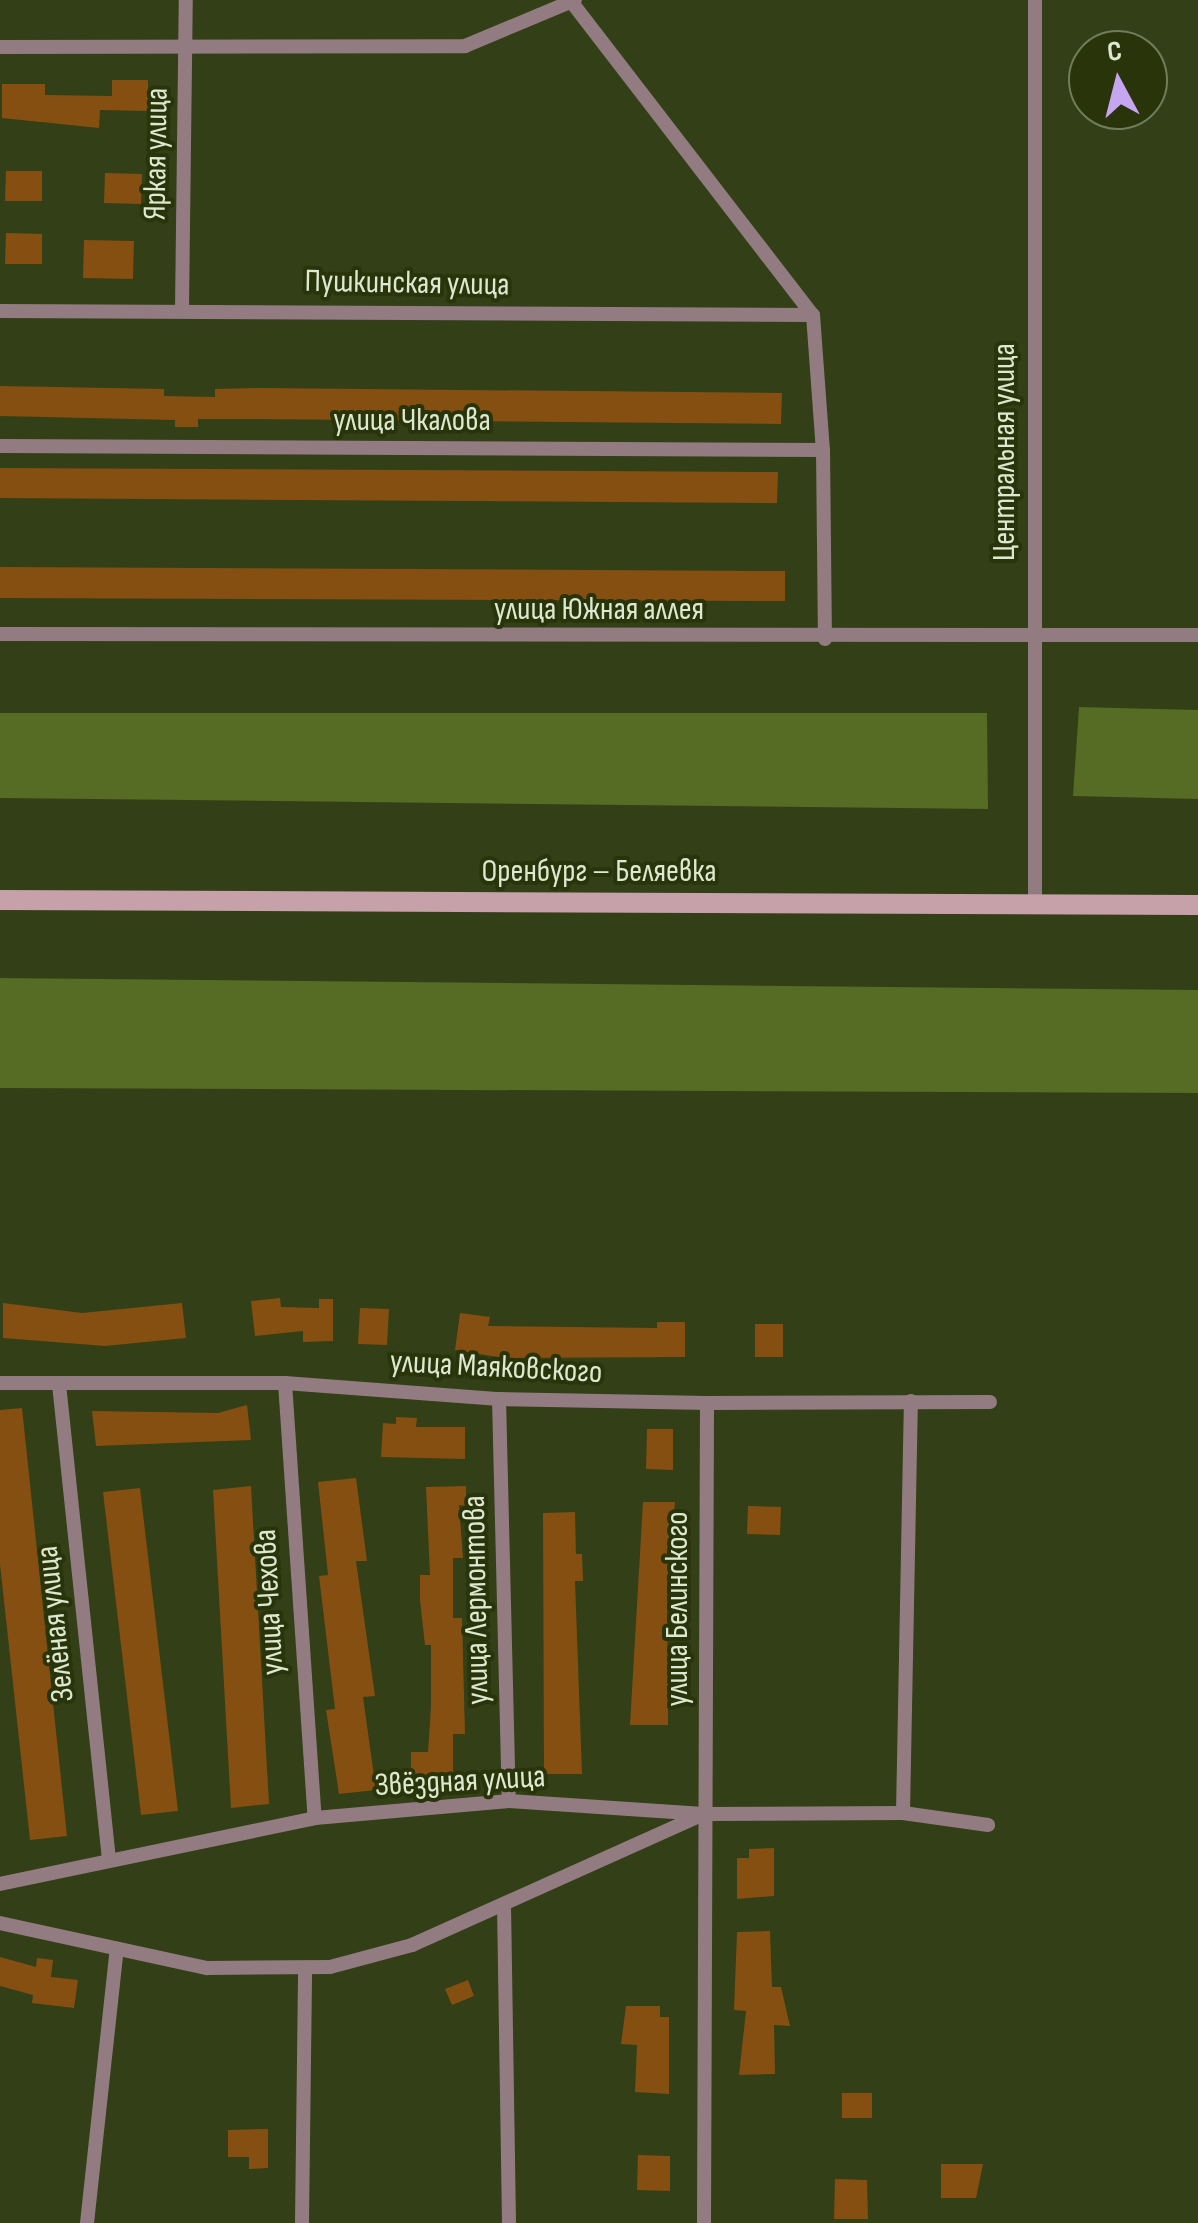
<!DOCTYPE html>
<meta charset="utf-8">
<style>
body{margin:0}
#map{position:relative;width:1198px;height:2223px;overflow:hidden;background:#333f16;font-family:"Sofia Sans Condensed",sans-serif}
div>[style]{position:absolute}
[style*='--x']{left:calc(var(--x)*1px);top:calc(var(--y)*1px);width:calc(var(--w)*1px);rotate:calc(var(--a)*1deg)}
.green>*{inset:0;background:#566b23}
.building>*{inset:0;background:#854f11}
.minor>*{height:14px;margin:-7px;padding:0 7px;transform-origin:7px;border-radius:7px;background:#937c81}
.secondary>*{height:20px;margin:-10px;padding:0 10px;transform-origin:10px;border-radius:10px;background:#c6a1a9}
span{translate:-50% -50%;white-space:nowrap;text-align:center;line-height:1.15;-webkit-text-stroke:8px #29340a;paint-order:stroke}
.street-label{font-size:32px;color:#dee7cf}
.north{position:absolute;left:1068px;top:30px;width:100px;height:100px;box-sizing:border-box;background:#29340a;border:2px solid #717c59;border-radius:50%;rotate:353deg;font-size:28px;font-weight:700;line-height:40px;text-align:center;color:#dee7cf}
.north::after{content:'';display:block;margin:auto;width:35px;height:45px;background:#c6a6f0;clip-path:polygon(50% 0,100% 100%,50% 72%,0 100%)}
</style>
<div id="map">
<div class="green">
<div style="clip-path:polygon(1079px 707px,1198px 710px,1198px 799px,1073px 796px)"></div>
<div style="clip-path:polygon(0 713px,987px 713px,988px 809px,0 798px)"></div>
<div style="clip-path:polygon(0 978px,1198px 990px,1198px 1093px,0 1088px)"></div>
</div>
<div class="building">
<div style="clip-path:polygon(112px 80px,148px 80px,148px 111px,100px 110px,99px 128px,2px 118px,2px 84px,45px 84px,45px 95px,112px 96px)"></div>
<div style="clip-path:polygon(6px 171px,42px 171px,42px 201px,5px 201px)"></div>
<div style="clip-path:polygon(105px 173px,142px 174px,141px 204px,104px 203px)"></div>
<div style="clip-path:polygon(6px 233px,42px 234px,42px 264px,5px 264px)"></div>
<div style="clip-path:polygon(84px 240px,134px 241px,133px 279px,83px 278px)"></div>
<div style="clip-path:polygon(0 386px,164px 389px,164px 396px,215px 397px,215px 389px,261px 388px,782px 393px,781px 424px,251px 419px,198px 419px,198px 427px,175px 427px,175px 420px,0 416px)"></div>
<div style="clip-path:polygon(0 468px,778px 472px,777px 503px,0 498px)"></div>
<div style="clip-path:polygon(0 567px,785px 571px,785px 601px,0 598px)"></div>
<div style="clip-path:polygon(280px 1298px,281px 1307px,319px 1308px,319px 1299px,333px 1299px,333px 1341px,303px 1342px,303px 1331px,255px 1336px,251px 1301px)"></div>
<div style="clip-path:polygon(3px 1303px,82px 1313px,182px 1303px,186px 1338px,105px 1346px,3px 1338px)"></div>
<div style="clip-path:polygon(360px 1308px,389px 1309px,387px 1345px,358px 1344px)"></div>
<div style="clip-path:polygon(460px 1313px,490px 1317px,488px 1326px,657px 1328px,657px 1322px,685px 1322px,685px 1357px,504px 1358px,455px 1350px)"></div>
<div style="clip-path:polygon(755px 1324px,783px 1324px,783px 1357px,755px 1357px)"></div>
<div style="clip-path:polygon(247px 1405px,251px 1440px,96px 1446px,92px 1411px,218px 1413px)"></div>
<div style="clip-path:polygon(22px 1408px,67px 1836px,30px 1840px,0 1564px,0 1410px)"></div>
<div style="clip-path:polygon(396px 1417px,417px 1418px,416px 1427px,465px 1427px,465px 1459px,381px 1457px,383px 1423px,396px 1424px)"></div>
<div style="clip-path:polygon(647px 1429px,673px 1429px,673px 1470px,646px 1469px)"></div>
<div style="clip-path:polygon(356px 1478px,367px 1561px,356px 1561px,375px 1696px,363px 1697px,376px 1790px,339px 1794px,326px 1710px,335px 1709px,319px 1576px,328px 1575px,318px 1482px)"></div>
<div style="clip-path:polygon(251px 1486px,269px 1804px,231px 1808px,213px 1490px)"></div>
<div style="clip-path:polygon(466px 1486px,466px 1506px,459px 1505px,463px 1558px,453px 1558px,453px 1618px,462px 1618px,465px 1734px,453px 1734px,453px 1781px,424px 1781px,411px 1776px,411px 1752px,428px 1752px,431px 1707px,431px 1645px,425px 1645px,420px 1600px,420px 1575px,430px 1575px,426px 1487px)"></div>
<div style="clip-path:polygon(140px 1488px,178px 1811px,141px 1815px,103px 1492px)"></div>
<div style="clip-path:polygon(643px 1502px,675px 1502px,667px 1584px,668px 1725px,630px 1725px)"></div>
<div style="clip-path:polygon(748px 1506px,781px 1507px,780px 1535px,747px 1534px)"></div>
<div style="clip-path:polygon(575px 1512px,576px 1554px,582px 1554px,583px 1581px,575px 1581px,582px 1774px,544px 1774px,543px 1513px)"></div>
<div style="clip-path:polygon(774px 1848px,774px 1896px,737px 1899px,737px 1858px,749px 1858px,749px 1849px)"></div>
<div style="clip-path:polygon(770px 1931px,772px 1987px,781px 1987px,790px 2026px,774px 2025px,775px 2074px,739px 2075px,746px 2011px,734px 2010px,737px 1932px)"></div>
<div style="clip-path:polygon(0 1957px,36px 1967px,37px 1958px,53px 1960px,51px 1977px,78px 1980px,74px 2008px,32px 2003px,33px 1995px,0 1986px)"></div>
<div style="clip-path:polygon(468px 1980px,474px 1996px,452px 2005px,445px 1989px)"></div>
<div style="clip-path:polygon(626px 2006px,660px 2006px,660px 2017px,669px 2017px,669px 2094px,635px 2092px,637px 2045px,621px 2044px)"></div>
<div style="clip-path:polygon(842px 2093px,872px 2093px,872px 2118px,842px 2118px)"></div>
<div style="clip-path:polygon(268px 2129px,268px 2168px,249px 2169px,249px 2157px,228px 2157px,228px 2130px)"></div>
<div style="clip-path:polygon(638px 2155px,670px 2156px,670px 2191px,637px 2190px)"></div>
<div style="clip-path:polygon(941px 2164px,983px 2164px,976px 2198px,941px 2198px)"></div>
<div style="clip-path:polygon(835px 2179px,867px 2180px,868px 2219px,834px 2219px)"></div>
</div>
<div class="minor">
<div style="--x:570;--y:0;--w:398;--a:52.4"></div>
<div style="--x:813;--y:315;--w:135;--a:85.8"></div>
<div style="--x:823;--y:450;--w:189;--a:89.4"></div>
<div style="--x:0;--y:47;--w:465;--a:-0.1"></div>
<div style="--x:465;--y:46;--w:119;--a:-22.7"></div>
<div style="--x:182;--y:309;--w:309;--a:-89.3"></div>
<div style="--x:0;--y:311;--w:813;--a:0.28"></div>
<div style="--x:0;--y:446;--w:823;--a:0.28"></div>
<div style="--x:0;--y:634;--w:1198;--a:0.05"></div>
<div style="--x:1035;--y:904;--w:904;--a:-90"></div>
<div style="--x:0;--y:1383;--w:285;--a:0"></div>
<div style="--x:285;--y:1383;--w:215;--a:4.3"></div>
<div style="--x:499;--y:1399;--w:208;--a:1.1"></div>
<div style="--x:707;--y:1403;--w:283;--a:-0.2"></div>
<div style="--x:285;--y:1383;--w:436;--a:86.1"></div>
<div style="--x:59;--y:1384;--w:477;--a:84"></div>
<div style="--x:499;--y:1399;--w:402;--a:88.6"></div>
<div style="--x:903;--y:1813;--w:412;--a:-88.9"></div>
<div style="--x:0;--y:1884;--w:322;--a:-11.8"></div>
<div style="--x:315;--y:1818;--w:195;--a:-5"></div>
<div style="--x:509;--y:1801;--w:195;--a:3.8"></div>
<div style="--x:704;--y:1814;--w:199;--a:-0.3"></div>
<div style="--x:903;--y:1813;--w:86;--a:8"></div>
<div style="--x:504;--y:1904;--w:319;--a:89.1"></div>
<div style="--x:0;--y:1923;--w:212;--a:12.3"></div>
<div style="--x:207;--y:1968;--w:123;--a:-0.5"></div>
<div style="--x:330;--y:1967;--w:85;--a:-15"></div>
<div style="--x:412;--y:1945;--w:320;--a:-24.2"></div>
<div style="--x:87;--y:2223;--w:276;--a:-83.8"></div>
<div style="--x:302;--y:2223;--w:253;--a:-89.3"></div>
<div style="--x:704;--y:2223;--w:820;--a:-89.79"></div>
</div>
<div class="secondary">
<div style="--x:0;--y:900;--w:1198;--a:0.24"></div>
</div>
<div class="street-label">
<span style="left:157px;top:154px;rotate:-89deg">Яркая улица</span>
<span style="left:407px;top:284px;rotate:1deg">Пушкинская улица</span>
<span style="left:412px;top:421px">улица Чкалова</span>
<span style="left:1005px;top:452px;rotate:-90deg">Центральная улица</span>
<span style="left:599px;top:610px">улица Южная аллея</span>
<span style="left:599px;top:872px">Оренбург – Беляевка</span>
<span style="left:496px;top:1368px;rotate:3deg">улица Маяковского</span>
<span style="left:477px;top:1600px;rotate:-91deg">улица Лермонтова</span>
<span style="left:270px;top:1602px;rotate:-93deg">улица Чехова</span>
<span style="left:678px;top:1609px;rotate:-90deg">улица Белинского</span>
<span style="left:56px;top:1624px;rotate:-96deg">Зелёная улица</span>
<span style="left:460px;top:1782px;rotate:-3deg">Звёздная улица</span>
</div>
<div class="north">С</div>
</div>
